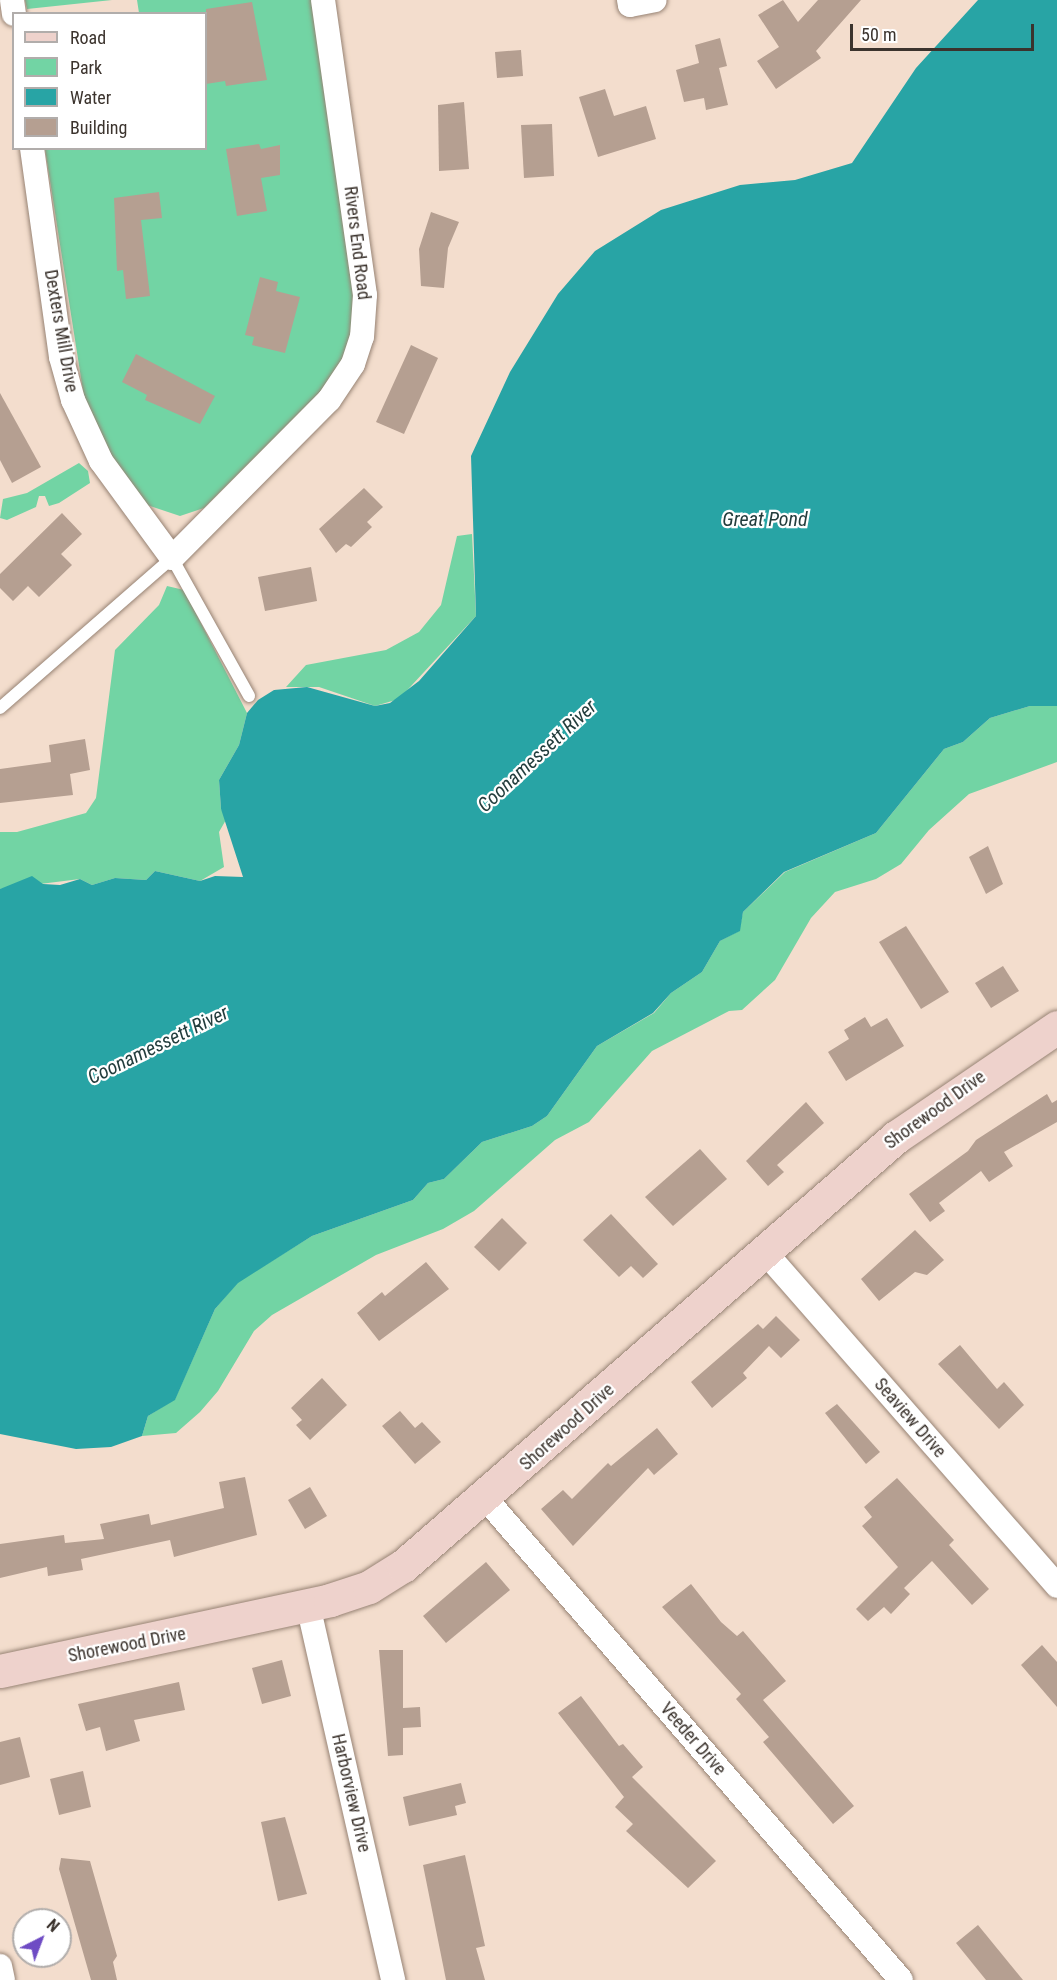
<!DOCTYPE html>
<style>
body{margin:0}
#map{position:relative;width:1057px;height:1980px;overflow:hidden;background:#f3ddcd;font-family:"Roboto Condensed",sans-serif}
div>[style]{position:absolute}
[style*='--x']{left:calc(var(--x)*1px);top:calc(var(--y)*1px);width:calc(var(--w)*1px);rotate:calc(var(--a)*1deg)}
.green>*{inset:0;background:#72d4a4}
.water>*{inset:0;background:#28a4a5}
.building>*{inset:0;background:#b59f91}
.roads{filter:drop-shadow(0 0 2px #978374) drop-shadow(0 0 2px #978374)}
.lane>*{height:12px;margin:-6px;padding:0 6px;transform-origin:6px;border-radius:6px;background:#fff}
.street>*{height:24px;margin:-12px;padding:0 12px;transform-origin:12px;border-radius:12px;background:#fff}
.secondary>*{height:33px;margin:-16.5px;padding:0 16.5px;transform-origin:16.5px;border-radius:16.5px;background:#eed2cc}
span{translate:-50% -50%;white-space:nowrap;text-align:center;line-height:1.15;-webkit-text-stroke:4.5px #fff;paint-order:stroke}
.street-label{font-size:18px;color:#3b332d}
.water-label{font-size:20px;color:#233d3d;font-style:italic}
.legend{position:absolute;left:12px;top:12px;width:195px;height:138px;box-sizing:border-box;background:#fff;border:2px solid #b1adab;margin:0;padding:8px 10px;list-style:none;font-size:18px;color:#3b332d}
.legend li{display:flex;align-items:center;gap:12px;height:30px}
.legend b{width:30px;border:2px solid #b1adab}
.north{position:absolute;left:12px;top:1908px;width:60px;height:60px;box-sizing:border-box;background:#fff;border:2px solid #b1adab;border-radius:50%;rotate:42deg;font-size:16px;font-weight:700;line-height:24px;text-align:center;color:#3b332d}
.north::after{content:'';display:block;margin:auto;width:21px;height:27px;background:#6e4bc4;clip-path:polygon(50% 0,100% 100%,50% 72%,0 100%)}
.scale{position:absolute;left:850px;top:24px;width:184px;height:27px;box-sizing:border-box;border:3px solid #3b332d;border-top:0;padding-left:8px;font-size:18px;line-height:21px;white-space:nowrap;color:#3b332d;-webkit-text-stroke:4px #fff;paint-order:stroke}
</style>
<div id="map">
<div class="green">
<div style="clip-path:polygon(25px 0,112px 0,27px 9px)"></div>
<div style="clip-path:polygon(137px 0,313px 0,355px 300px,351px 345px,330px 382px,204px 508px,180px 516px,147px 505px,112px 457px,84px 397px,45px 149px,206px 148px,206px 14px,139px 13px)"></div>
<div style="clip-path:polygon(79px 463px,88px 471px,90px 483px,59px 503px,49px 506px,45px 496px,39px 496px,36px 507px,7px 520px,0 518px,3px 499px,27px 493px)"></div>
<div style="clip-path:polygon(472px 534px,476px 616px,399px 699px,375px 706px,319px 687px,286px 687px,306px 665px,386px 650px,419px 632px,441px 605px,457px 536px)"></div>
<div style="clip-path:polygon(167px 586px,184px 590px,247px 713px,239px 745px,219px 780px,221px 809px,227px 818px,219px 832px,224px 867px,200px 881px,155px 871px,146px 880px,115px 878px,92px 885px,80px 879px,0 889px,0 832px,17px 832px,86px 813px,96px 798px,115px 650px,159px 605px)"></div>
<div style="clip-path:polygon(1030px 706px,1057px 706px,1057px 762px,969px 794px,929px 830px,901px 864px,876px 879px,835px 892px,811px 918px,775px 980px,742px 1010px,729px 1011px,652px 1051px,589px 1122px,555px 1140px,474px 1211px,443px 1229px,376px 1255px,272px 1315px,254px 1331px,218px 1391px,200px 1412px,176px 1433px,142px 1436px,148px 1416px,175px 1399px,215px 1309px,238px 1282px,312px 1236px,413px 1200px,428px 1183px,444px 1179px,482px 1142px,532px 1126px,547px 1116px,597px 1046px,654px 1013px,671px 993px,702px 972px,720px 941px,739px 931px,743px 912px,785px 872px,876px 833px,944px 749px,963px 742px,990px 718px)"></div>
</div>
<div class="water">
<div style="clip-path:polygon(978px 0,1057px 0,1057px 706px,1030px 706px,990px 718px,963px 742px,944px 749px,876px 833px,784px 872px,743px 912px,740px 931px,720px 941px,702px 972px,671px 993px,653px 1013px,597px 1046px,547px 1116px,532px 1126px,482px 1142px,444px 1179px,428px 1183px,413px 1200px,312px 1236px,238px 1283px,215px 1309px,175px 1400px,148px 1416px,142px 1436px,111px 1447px,76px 1449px,0 1434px,0 889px,32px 876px,43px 884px,60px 885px,80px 879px,92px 885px,115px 878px,146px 880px,155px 871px,200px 881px,215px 876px,243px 877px,221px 809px,219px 780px,239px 745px,247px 713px,258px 700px,274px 690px,307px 687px,375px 706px,390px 703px,419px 681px,476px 616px,471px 456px,510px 372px,558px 294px,595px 251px,661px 210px,740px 185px,795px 180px,852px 163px,916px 68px)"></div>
</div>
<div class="building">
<div style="clip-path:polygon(783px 0,798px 22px,818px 0,861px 0,816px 51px,821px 58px,776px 89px,757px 61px,779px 47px,758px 15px)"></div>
<div style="clip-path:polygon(252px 2px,267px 80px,226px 86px,225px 81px,206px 84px,206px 9px)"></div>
<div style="clip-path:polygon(720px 38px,727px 66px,719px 68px,728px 105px,706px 110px,704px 98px,684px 102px,676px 70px,699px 63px,695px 45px)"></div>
<div style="clip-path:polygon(521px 50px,523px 76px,497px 78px,495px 52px)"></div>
<div style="clip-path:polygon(605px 89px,614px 116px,646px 106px,656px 139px,598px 157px,579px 97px)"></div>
<div style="clip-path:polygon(464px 102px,469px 169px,439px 171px,438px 105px)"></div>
<div style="clip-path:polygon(552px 124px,554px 176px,524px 178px,521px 125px)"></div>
<div style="clip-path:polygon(259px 144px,261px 149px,280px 145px,280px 175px,261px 178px,267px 211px,237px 216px,226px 149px)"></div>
<div style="clip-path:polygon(159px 192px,162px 218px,141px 220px,150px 296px,126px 299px,123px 270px,117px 271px,114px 198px)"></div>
<div style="clip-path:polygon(431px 212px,459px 222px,448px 248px,444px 288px,421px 286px,419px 249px)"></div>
<div style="clip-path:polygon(260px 277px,278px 282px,276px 291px,300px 297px,285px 353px,252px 345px,254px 337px,245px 335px)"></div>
<div style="clip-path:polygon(411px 345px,438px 358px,404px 434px,376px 422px)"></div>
<div style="clip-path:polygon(136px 354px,215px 396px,200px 424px,145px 400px,147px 395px,122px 382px)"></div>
<div style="clip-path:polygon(0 393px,41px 467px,12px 483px,0 460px)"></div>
<div style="clip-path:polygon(364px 488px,383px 507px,367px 522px,372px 527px,351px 547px,346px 544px,336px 553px,319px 529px)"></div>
<div style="clip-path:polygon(62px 513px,82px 534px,61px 554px,72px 565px,39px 597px,28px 586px,13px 601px,0 588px,0 574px)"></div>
<div style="clip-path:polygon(311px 567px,317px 601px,265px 611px,258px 577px)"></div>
<div style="clip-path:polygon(85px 739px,90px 770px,70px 774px,73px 795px,0 803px,0 769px,51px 762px,49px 745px)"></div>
<div style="clip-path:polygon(988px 846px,1003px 884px,986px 894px,969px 857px)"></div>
<div style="clip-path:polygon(906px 926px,949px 992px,921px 1009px,879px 942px)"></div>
<div style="clip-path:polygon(1003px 966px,1019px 991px,991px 1008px,975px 983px)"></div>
<div style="clip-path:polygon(865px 1017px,871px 1027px,887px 1018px,904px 1046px,846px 1081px,828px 1052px,849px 1039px,844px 1030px)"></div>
<div style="clip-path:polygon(1047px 1094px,1052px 1103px,1057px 1100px,1057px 1122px,1004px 1152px,1013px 1166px,989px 1182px,981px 1171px,939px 1203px,945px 1211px,930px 1222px,909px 1194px,968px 1151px,976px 1140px)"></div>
<div style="clip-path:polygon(806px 1102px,824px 1123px,777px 1165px,784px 1172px,768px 1186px,746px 1161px)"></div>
<div style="clip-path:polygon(700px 1149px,727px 1179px,673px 1226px,645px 1197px)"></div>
<div style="clip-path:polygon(611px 1214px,658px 1264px,643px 1278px,631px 1266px,619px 1277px,583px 1240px)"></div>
<div style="clip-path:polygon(502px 1218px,527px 1243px,499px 1271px,474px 1247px)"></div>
<div style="clip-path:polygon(915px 1230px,944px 1260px,927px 1275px,915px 1272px,879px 1301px,861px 1279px)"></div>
<div style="clip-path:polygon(426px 1262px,449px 1289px,379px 1341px,357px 1313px,382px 1292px,385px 1296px)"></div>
<div style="clip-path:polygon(776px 1316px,800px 1340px,781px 1358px,769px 1346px,743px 1373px,747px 1378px,712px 1408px,691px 1382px,758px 1324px,763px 1329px)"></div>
<div style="clip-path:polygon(960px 1345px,997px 1389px,1004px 1382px,1024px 1405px,999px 1429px,938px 1364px)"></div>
<div style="clip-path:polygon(322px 1378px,347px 1405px,310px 1440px,296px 1425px,302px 1420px,291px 1408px)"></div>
<div style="clip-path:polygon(837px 1404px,880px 1452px,866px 1464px,825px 1413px)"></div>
<div style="clip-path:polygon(400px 1411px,415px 1428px,422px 1422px,441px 1442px,415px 1464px,382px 1426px)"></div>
<div style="clip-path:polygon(657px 1428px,678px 1454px,654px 1475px,648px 1468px,573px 1546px,541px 1509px,563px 1490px,572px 1499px,608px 1463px,611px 1466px)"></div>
<div style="clip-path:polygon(245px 1477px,257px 1535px,174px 1557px,170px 1540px,81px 1559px,83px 1570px,48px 1576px,47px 1567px,0 1578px,0 1544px,64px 1535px,65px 1543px,104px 1539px,100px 1524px,149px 1514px,151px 1525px,224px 1508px,219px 1482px)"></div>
<div style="clip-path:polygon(897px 1478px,954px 1540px,949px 1545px,989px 1589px,972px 1605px,932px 1561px,904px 1588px,910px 1594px,891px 1614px,884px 1607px,868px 1621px,856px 1609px,898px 1567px,862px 1526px,872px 1517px,864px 1507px)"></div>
<div style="clip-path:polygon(310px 1487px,327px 1516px,305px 1529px,288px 1500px)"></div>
<div style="clip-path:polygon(486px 1562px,510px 1590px,446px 1643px,423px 1616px)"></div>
<div style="clip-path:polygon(691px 1584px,721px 1622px,737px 1636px,743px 1631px,786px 1681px,763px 1700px,854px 1806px,833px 1824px,763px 1742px,769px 1737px,736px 1699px,741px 1694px,662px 1607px)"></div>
<div style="clip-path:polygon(1042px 1645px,1057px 1662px,1057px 1707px,1021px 1665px)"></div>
<div style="clip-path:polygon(379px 1650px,403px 1650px,403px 1708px,420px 1707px,421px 1727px,403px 1728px,403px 1755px,388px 1756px)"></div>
<div style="clip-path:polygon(282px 1660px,291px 1696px,262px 1704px,252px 1668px)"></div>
<div style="clip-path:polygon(179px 1682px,185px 1710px,134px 1720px,140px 1741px,106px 1751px,100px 1727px,86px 1731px,78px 1704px)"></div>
<div style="clip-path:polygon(581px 1696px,619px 1746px,623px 1744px,643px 1767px,632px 1777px,716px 1861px,688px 1888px,626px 1831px,633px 1824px,615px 1807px,624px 1797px,558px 1713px)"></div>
<div style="clip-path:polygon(20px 1737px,30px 1777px,0 1785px,0 1742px)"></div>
<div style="clip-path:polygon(83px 1771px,91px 1807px,59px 1815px,50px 1779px)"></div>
<div style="clip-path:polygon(461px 1783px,466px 1803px,455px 1806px,457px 1815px,409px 1826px,403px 1797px)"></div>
<div style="clip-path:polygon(285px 1817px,307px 1894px,278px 1901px,261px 1822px)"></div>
<div style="clip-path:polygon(465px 1855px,485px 1946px,476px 1948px,485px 1980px,446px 1980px,423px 1865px)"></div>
<div style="clip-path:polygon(61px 1858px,90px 1861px,117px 1956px,113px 1962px,117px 1980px,91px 1980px,59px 1869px)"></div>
<div style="clip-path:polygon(978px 1925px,1023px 1980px,986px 1980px,956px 1943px)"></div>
</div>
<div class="roads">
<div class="lane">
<div style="--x:0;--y:708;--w:228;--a:-41.1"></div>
<div style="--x:172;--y:558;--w:158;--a:60.8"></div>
</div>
<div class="street">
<div style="--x:12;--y:0;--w:14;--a:82"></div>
<div style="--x:629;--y:0;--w:5;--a:79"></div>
<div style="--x:630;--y:5;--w:25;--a:-11"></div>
<div style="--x:32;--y:148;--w:211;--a:82.1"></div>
<div style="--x:61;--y:357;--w:45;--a:74.4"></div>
<div style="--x:73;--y:400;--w:67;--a:65.3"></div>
<div style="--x:101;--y:461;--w:120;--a:53.8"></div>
<div style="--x:172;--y:558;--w:223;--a:-45.2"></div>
<div style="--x:329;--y:400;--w:43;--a:-56.3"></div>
<div style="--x:353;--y:364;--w:28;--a:-72"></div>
<div style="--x:362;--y:337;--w:42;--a:-85.9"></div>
<div style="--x:365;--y:295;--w:298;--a:-98.1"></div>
<div style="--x:764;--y:1251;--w:445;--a:48.8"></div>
<div style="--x:486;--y:1499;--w:635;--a:49.21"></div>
<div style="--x:308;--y:1605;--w:385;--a:77.2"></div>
<div style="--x:0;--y:1966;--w:14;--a:78"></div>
</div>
<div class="secondary">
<div style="--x:0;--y:1671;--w:338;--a:-12.1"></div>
<div style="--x:330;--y:1600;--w:41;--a:-18.4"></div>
<div style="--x:369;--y:1587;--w:40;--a:-32"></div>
<div style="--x:403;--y:1566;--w:654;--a:-41.03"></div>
<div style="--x:896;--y:1137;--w:195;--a:-34.3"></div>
</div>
</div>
<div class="street-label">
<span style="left:357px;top:243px;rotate:83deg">Rivers End Road</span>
<span style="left:61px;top:331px;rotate:80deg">Dexters Mill Drive</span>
<span style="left:935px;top:1110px;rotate:-36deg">Shorewood Drive</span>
<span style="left:910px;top:1418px;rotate:49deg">Seaview Drive</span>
<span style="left:567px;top:1427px;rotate:-42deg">Shorewood Drive</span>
<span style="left:127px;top:1645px;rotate:-11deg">Shorewood Drive</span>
<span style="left:693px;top:1739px;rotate:49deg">Veeder Drive</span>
<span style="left:351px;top:1793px;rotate:77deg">Harborview Drive</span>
</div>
<div class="water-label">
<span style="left:765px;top:519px">Great Pond</span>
<span style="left:537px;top:756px;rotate:-43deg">Coonamessett River</span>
<span style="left:158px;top:1045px;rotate:-26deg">Coonamessett River</span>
</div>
<ul class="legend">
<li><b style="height:8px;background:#eed2cc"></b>Road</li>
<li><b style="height:16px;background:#72d4a4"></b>Park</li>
<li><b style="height:16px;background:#28a4a5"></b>Water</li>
<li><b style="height:16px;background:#b59f91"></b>Building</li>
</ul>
<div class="north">N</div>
<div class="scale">50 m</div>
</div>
